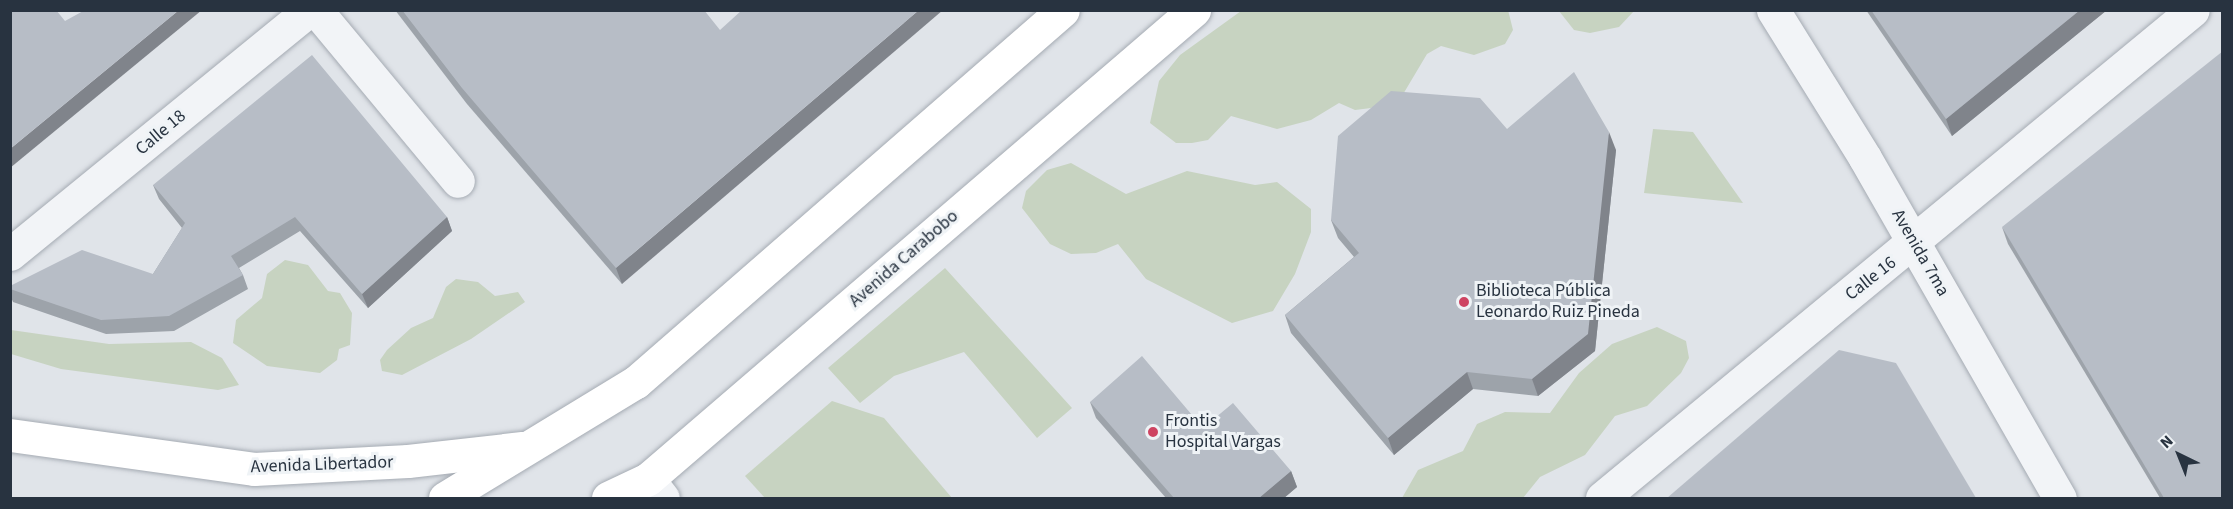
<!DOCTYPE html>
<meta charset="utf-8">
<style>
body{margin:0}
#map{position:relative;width:2233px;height:509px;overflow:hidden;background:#e0e4e9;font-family:"Source Sans 3",sans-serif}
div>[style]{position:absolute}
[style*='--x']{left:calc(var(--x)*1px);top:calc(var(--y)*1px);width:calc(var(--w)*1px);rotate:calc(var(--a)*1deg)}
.green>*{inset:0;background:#c7d3c1}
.roads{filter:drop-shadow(0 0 2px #a5abb3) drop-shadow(0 0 2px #a5abb3)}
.minor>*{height:33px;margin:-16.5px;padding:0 16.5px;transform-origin:16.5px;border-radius:16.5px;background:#f2f4f7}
.tertiary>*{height:33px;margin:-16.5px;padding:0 16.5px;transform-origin:16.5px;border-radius:16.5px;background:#f2f4f7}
.secondary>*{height:33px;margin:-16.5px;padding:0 16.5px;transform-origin:16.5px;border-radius:16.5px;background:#fff}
.wall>*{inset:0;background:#9da3aa}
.shaded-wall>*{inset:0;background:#80848b}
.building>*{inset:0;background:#b7bdc6}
.dots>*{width:16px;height:16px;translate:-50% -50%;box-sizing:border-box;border:3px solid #eff3f6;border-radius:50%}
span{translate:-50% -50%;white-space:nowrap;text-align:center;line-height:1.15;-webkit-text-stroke:6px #eff3f6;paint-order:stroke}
.street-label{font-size:18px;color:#283340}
.poi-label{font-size:18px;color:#283340}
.left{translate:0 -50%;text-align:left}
.frame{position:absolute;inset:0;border:12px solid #283340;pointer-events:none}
.north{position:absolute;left:2149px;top:425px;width:60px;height:60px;-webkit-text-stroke:4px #eff3f6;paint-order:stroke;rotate:317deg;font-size:16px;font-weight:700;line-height:24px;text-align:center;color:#283340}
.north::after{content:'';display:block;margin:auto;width:21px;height:27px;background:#283340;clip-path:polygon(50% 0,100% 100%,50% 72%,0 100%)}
</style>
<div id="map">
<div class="green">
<div style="clip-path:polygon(1508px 10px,1513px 30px,1505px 44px,1474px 55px,1441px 46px,1427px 54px,1402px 96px,1371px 108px,1355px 110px,1339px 103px,1311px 120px,1277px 129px,1231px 116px,1208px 140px,1192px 143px,1176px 143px,1150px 123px,1159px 81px,1180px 55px,1241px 11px)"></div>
<div style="clip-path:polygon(1559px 11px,1634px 11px,1619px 27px,1590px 33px,1574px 30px)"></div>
<div style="clip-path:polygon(1653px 129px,1693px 132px,1743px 203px,1644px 193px)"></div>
<div style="clip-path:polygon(1071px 163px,1126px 194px,1187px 171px,1255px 185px,1277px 182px,1311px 209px,1311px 232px,1295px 274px,1273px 311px,1232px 323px,1146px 279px,1118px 244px,1096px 253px,1071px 254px,1050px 244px,1022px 208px,1026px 191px,1047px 170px)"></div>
<div style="clip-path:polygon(285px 260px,308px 265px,328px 291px,340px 293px,352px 313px,350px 345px,339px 349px,337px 360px,320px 373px,267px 366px,233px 343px,236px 320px,262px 298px,267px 274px)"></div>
<div style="clip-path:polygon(945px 268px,1072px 408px,1037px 438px,964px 352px,894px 376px,860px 403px,828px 368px)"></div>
<div style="clip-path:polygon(456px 279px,478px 282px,495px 296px,518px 292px,525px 302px,471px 339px,402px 375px,382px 371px,380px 360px,387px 350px,411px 328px,433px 318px,446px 287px)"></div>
<div style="clip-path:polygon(1657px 327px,1686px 341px,1689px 358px,1681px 373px,1647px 406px,1615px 416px,1585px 455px,1540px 477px,1523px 498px,1402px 498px,1418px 470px,1463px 451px,1477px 424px,1505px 412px,1550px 413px,1579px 373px,1612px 344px)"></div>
<div style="clip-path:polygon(11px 330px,109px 344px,191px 342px,222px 358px,239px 385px,218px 390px,61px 369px,11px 354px)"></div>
<div style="clip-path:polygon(832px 401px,884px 418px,952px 498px,765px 498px,745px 476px)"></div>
</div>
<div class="roads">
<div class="minor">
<div style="--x:316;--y:10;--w:222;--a:50.3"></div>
<div style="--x:10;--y:254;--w:386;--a:-39.2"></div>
<div style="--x:648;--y:479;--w:24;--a:52"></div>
<div style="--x:1602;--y:498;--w:766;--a:-39.55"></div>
</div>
<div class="tertiary">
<div style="--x:1773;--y:10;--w:174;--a:58.1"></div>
<div style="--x:1865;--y:158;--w:392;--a:60.2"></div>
</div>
<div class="secondary">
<div style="--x:10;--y:435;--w:246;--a:7.9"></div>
<div style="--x:254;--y:469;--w:154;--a:-3"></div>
<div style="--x:408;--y:461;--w:115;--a:-6.5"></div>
<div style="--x:445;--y:498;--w:223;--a:-31.3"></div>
<div style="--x:636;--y:382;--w:566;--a:-41.06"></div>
<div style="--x:608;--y:498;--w:44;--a:-25.4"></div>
<div style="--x:648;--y:479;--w:720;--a:-40.66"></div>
</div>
</div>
<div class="wall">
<div style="clip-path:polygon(395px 10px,704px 10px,622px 284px,467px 104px)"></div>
<div style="clip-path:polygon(1866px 10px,2107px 10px,1952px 136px)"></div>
<div style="clip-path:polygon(1507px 129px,1616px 150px,1595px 351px,1538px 396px,1473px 389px,1394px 455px,1291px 333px,1285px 315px,1354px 257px,1338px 238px,1331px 220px)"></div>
<div style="clip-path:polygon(153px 185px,447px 217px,452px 231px,368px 308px,300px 231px,239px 268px,243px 275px,248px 289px,174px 331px,106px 334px,13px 302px,10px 295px,10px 286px,153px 274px,182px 228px,159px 199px)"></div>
<div style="clip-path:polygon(2002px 227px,2223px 498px,2160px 498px,2008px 244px)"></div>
<div style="clip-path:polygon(1090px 402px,1291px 471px,1297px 487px,1284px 498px,1166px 498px,1096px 418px)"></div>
</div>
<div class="shaded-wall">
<div style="clip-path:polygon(179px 10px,202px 10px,10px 168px,10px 149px)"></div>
<div style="clip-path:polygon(919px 10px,943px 10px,622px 284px,616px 268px)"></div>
<div style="clip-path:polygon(2080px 10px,2107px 10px,1952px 136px,1946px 119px)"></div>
<div style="clip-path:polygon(1609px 132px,1616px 150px,1595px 351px,1538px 396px,1532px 379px)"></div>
<div style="clip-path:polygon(447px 217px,452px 231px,368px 308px,362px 294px)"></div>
<div style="clip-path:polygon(1467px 372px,1473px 389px,1394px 455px,1388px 438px)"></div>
<div style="clip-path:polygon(1291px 471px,1297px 487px,1284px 498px,1259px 498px)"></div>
</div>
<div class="building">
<div style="clip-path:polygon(10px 10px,56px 10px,65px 21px,85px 10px,179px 10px,10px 149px)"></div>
<div style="clip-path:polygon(402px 10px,704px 10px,720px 30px,742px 10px,919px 10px,616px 268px,462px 88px)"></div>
<div style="clip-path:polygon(1871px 10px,2080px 10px,1946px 119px)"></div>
<div style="clip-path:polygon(2223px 51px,2223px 498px,2164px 498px,2002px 227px)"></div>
<div style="clip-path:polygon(312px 55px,447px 217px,362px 294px,295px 217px,231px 256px,243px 275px,169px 316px,101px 320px,10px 289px,10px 286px,82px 250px,153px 274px,185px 223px,153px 185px)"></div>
<div style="clip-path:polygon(1574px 72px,1609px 132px,1588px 334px,1532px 379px,1467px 372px,1388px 438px,1285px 315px,1359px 253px,1331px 220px,1338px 136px,1391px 91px,1480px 98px,1507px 129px)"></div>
<div style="clip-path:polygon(1839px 350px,1896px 363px,1976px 498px,1667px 498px)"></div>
<div style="clip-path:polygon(1142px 356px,1203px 428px,1233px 403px,1291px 471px,1259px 498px,1174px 498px,1090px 402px)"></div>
</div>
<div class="dots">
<div style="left:1464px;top:302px;background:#ce4462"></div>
<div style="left:1153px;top:432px;background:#ce4462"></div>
</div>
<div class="street-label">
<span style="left:161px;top:133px;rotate:-40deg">Calle 18</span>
<span style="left:1920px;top:253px;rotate:60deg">Avenida 7ma</span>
<span style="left:904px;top:259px;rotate:-41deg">Avenida Carabobo</span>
<span style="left:1871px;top:279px;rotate:-38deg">Calle 16</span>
<span style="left:322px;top:465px;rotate:-2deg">Avenida Libertador</span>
</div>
<div class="poi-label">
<span class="left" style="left:1476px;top:302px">Biblioteca Pública<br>Leonardo Ruiz Pineda</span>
<span class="left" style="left:1165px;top:432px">Frontis<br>Hospital Vargas</span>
</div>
<div class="frame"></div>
<div class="north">N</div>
</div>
